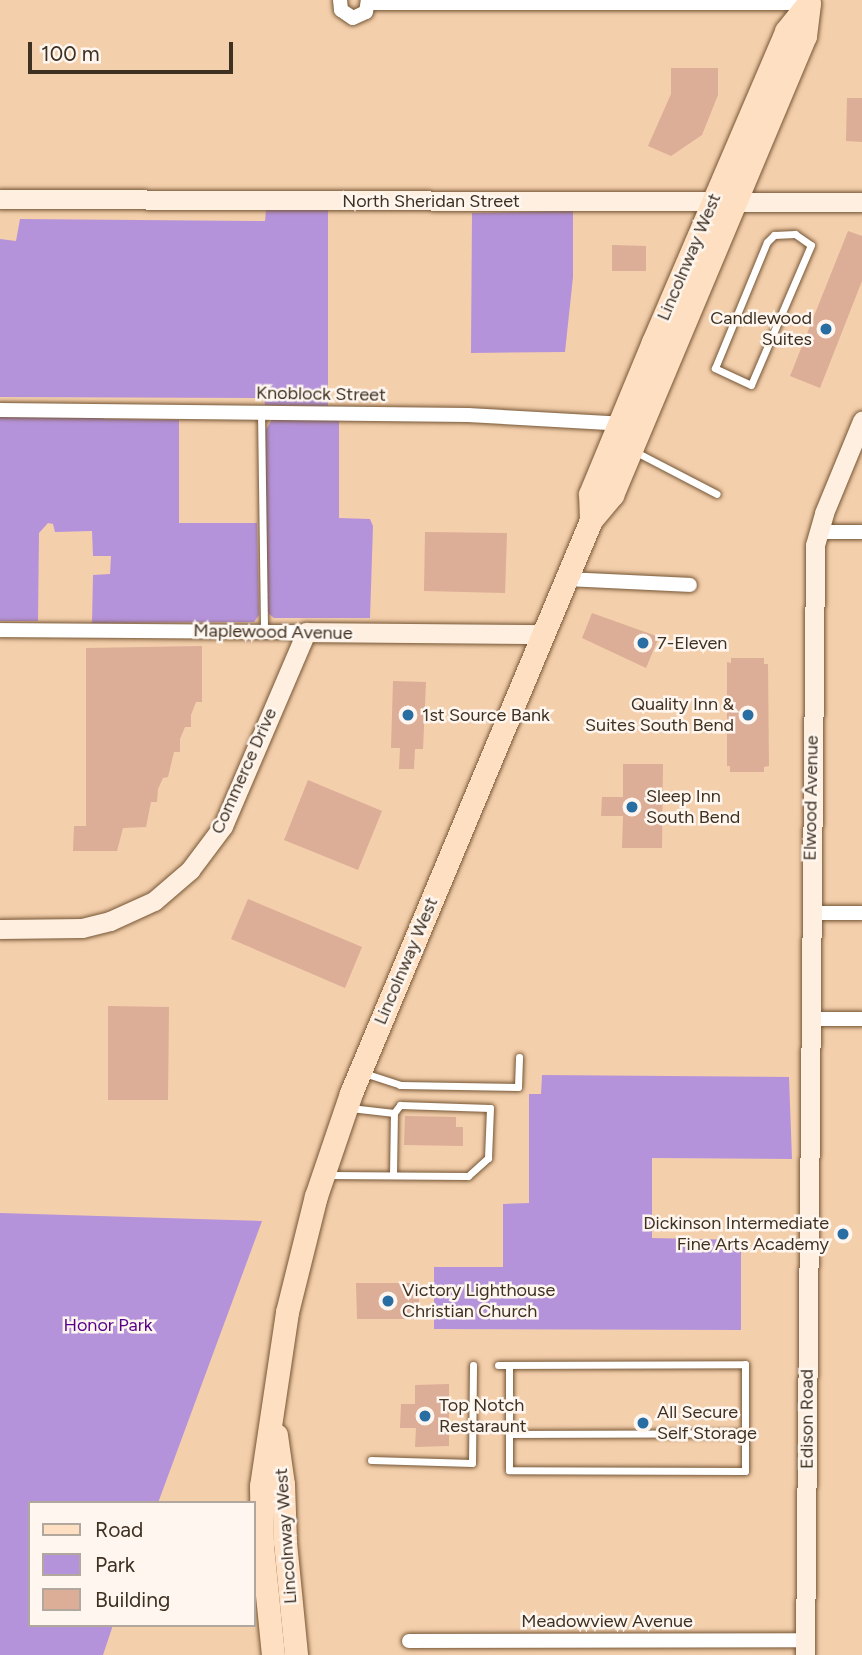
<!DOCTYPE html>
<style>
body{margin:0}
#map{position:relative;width:862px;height:1655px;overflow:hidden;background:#f4cfac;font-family:Figtree,sans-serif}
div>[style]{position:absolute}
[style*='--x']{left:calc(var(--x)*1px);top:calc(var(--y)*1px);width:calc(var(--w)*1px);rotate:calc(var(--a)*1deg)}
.green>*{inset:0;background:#b593db}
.building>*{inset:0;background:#dcad97}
.roads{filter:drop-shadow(0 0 2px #755635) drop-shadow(0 0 2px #755635)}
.lane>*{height:7px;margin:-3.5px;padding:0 3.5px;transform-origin:3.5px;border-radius:3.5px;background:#fff}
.street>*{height:14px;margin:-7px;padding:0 7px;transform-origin:7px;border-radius:7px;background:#fff}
.secondary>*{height:19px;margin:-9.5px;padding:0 9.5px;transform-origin:9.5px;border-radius:9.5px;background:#feefe0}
.primary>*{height:23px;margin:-11.5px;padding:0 11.5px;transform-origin:11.5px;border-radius:11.5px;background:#fedfc1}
.dots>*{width:19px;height:19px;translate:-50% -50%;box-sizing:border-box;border:4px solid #fef6ef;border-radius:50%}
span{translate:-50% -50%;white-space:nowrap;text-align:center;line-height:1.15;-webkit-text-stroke:5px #fef6ef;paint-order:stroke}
.street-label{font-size:18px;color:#3f3122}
.poi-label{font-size:18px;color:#3f3122}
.right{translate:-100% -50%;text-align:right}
.left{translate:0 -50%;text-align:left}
.park-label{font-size:18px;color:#58008b}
.legend{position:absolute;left:28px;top:1501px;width:228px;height:126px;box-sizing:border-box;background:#fef6ef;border:2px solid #b2a79d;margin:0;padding:9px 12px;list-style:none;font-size:21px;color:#3f3122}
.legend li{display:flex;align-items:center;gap:14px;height:35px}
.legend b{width:35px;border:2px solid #b2a79d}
.scale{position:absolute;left:28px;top:42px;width:205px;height:32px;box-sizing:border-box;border:4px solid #3f3122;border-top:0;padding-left:9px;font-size:21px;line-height:24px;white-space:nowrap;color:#3f3122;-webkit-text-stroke:5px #fef6ef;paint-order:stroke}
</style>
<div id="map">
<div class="green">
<div style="clip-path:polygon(266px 210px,328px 210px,328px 406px,265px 405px,264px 398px,0 397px,0 239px,16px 241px,20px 219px,265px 221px)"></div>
<div style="clip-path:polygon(573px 211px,573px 277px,565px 352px,471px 353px,472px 213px)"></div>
<div style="clip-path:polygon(103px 416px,104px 419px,179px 420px,179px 523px,257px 523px,259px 615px,254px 622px,92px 623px,93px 575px,110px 574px,111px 556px,93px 556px,92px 531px,55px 532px,53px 524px,48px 523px,39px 533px,38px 621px,0 621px,0 417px)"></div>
<div style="clip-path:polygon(273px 418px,339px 419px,339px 518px,370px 519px,373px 526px,370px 618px,274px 618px,269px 614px,266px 607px,265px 431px)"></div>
<div style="clip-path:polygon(542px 1075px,789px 1077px,792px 1159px,652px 1158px,652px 1238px,741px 1240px,741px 1330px,434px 1329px,434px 1267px,503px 1267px,503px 1204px,529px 1203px,529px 1094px,541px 1094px)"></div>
<div style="clip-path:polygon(0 1213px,262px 1221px,158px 1503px,30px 1503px,30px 1625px,113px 1625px,103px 1655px,0 1655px)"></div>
</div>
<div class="building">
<div style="clip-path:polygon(671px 68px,718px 68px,718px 95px,702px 135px,671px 156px,648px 146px,671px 94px)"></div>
<div style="clip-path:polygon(847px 98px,862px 98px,862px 142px,846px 141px)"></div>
<div style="clip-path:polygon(848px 231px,862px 236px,862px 281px,820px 388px,790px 376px)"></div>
<div style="clip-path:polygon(612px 245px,646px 246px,646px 271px,612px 271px)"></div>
<div style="clip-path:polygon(425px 532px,507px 533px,505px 593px,424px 591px)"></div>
<div style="clip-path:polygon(592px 613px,659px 637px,646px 668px,582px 638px)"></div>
<div style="clip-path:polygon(202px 646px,202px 702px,196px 702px,191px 715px,191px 727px,185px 727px,180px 739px,180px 752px,174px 752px,168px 777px,163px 778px,158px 789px,157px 802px,151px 802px,146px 827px,123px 828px,117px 851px,73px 851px,74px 826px,86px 826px,86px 648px)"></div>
<div style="clip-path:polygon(731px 658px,764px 658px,764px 664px,768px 664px,769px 766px,764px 767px,764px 772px,730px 772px,730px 766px,727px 766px,727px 662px,731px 663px)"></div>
<div style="clip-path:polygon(393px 681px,426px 682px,423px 749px,415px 749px,414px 769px,399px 769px,400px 748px,391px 748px)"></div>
<div style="clip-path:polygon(623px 764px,663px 764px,662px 848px,622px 848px,623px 816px,601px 816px,602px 797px,623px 797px)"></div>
<div style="clip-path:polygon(308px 780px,382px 811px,358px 870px,284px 840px)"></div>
<div style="clip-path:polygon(248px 899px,362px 947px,345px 988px,231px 939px)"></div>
<div style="clip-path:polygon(108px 1006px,169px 1007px,168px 1100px,108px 1100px)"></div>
<div style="clip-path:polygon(405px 1116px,456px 1117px,456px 1127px,463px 1127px,463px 1146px,404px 1145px)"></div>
<div style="clip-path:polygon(356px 1283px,419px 1283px,419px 1319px,357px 1319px)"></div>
<div style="clip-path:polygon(449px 1384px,449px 1446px,415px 1447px,416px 1428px,400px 1428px,401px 1404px,415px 1404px,415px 1385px)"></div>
</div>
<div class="roads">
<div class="lane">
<div style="--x:795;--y:234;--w:19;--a:35"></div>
<div style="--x:811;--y:245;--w:152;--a:113.2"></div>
<div style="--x:751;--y:385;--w:40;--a:-155"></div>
<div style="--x:715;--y:368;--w:136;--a:-67.6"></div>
<div style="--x:767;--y:242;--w:10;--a:-45"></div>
<div style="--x:774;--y:235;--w:21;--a:-3"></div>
<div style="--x:261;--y:412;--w:219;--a:89.2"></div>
<div style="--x:634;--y:451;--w:93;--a:27.4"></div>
<div style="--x:364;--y:1073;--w:38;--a:18"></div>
<div style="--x:400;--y:1085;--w:118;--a:1"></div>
<div style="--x:518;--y:1087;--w:30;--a:-88"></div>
<div style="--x:327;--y:1175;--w:141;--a:0.4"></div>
<div style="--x:468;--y:1176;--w:27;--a:-42"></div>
<div style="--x:488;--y:1158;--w:50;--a:-87.7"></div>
<div style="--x:490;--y:1108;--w:90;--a:-178.1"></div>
<div style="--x:400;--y:1105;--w:10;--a:127"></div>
<div style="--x:394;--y:1113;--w:44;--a:-173.5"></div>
<div style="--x:393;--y:1175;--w:62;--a:-89.1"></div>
<div style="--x:498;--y:1365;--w:247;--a:-0.2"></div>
<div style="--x:745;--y:1364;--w:107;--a:90"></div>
<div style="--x:745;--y:1471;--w:236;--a:-179.8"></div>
<div style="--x:509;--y:1470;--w:105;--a:-90"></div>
<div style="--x:509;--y:1434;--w:236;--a:-0.2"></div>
<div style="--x:371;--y:1460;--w:101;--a:1.7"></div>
<div style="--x:472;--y:1463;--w:98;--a:-89.4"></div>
</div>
<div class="street">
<div style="--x:340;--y:0;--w:10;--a:84"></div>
<div style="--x:341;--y:10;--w:14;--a:34"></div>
<div style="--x:353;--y:18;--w:14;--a:-25"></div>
<div style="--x:366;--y:12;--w:12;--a:-81"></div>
<div style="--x:368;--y:3;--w:441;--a:0"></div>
<div style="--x:0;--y:410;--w:468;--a:0.6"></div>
<div style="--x:468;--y:415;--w:158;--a:3.3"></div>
<div style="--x:818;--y:532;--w:44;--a:0"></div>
<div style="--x:568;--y:579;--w:122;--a:2.8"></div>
<div style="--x:0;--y:630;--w:306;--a:0.4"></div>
<div style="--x:810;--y:913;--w:52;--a:0"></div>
<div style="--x:810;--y:1019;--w:52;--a:0"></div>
<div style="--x:409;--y:1641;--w:396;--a:-0.1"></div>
</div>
<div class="secondary">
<div style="--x:0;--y:199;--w:862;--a:0.2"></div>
<div style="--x:0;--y:929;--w:82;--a:-0.7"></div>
<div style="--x:82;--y:928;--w:29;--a:-14"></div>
<div style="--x:110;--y:921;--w:48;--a:-24.4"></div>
<div style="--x:154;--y:901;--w:48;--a:-40.7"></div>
<div style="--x:190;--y:870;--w:55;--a:-53.1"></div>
<div style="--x:223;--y:826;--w:211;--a:-66.8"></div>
<div style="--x:306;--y:632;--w:239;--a:0.5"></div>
<div style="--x:805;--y:1655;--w:1110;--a:-89.48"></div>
<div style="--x:815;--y:545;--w:33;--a:-74"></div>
<div style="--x:824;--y:513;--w:100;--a:-67.6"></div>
</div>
<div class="primary">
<div style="--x:591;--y:520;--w:26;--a:-92"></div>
<div style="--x:590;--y:494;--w:165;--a:-67.5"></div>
<div style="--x:653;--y:342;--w:338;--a:-66.8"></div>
<div style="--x:786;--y:31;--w:36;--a:-51"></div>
<div style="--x:276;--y:1435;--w:49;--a:81.9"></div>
<div style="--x:283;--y:1484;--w:58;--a:88"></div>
<div style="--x:285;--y:1542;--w:114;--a:84.4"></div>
<div style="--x:273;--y:1655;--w:112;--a:-95.7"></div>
<div style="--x:262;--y:1544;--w:58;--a:-91"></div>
<div style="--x:261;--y:1486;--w:176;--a:-81.5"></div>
<div style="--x:287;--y:1312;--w:120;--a:-76"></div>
<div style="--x:316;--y:1196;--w:109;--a:-71.2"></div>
<div style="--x:351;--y:1093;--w:621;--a:-67.27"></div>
<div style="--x:591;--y:520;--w:33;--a:-50"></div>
<div style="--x:612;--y:495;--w:498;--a:-67.2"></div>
<div style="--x:805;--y:36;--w:33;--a:-83"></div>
</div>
</div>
<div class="dots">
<div style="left:826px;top:329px;background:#296ea3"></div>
<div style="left:643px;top:643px;background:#296ea3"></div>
<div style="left:408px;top:715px;background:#296ea3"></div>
<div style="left:748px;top:715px;background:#296ea3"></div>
<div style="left:632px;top:807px;background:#296ea3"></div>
<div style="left:843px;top:1234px;background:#296ea3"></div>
<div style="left:388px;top:1301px;background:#296ea3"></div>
<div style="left:425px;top:1416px;background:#296ea3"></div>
<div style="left:643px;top:1423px;background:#296ea3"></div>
</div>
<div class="street-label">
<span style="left:431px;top:201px">North Sheridan Street</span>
<span style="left:689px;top:257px;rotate:-67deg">Lincolnway West</span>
<span style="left:321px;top:394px;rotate:1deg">Knoblock Street</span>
<span style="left:273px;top:632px;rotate:1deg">Maplewood Avenue</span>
<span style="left:244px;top:771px;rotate:-66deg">Commerce Drive</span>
<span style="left:811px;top:798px;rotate:-89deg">Elwood Avenue</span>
<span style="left:406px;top:961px;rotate:-67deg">Lincolnway West</span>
<span style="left:807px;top:1419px;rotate:-90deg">Edison Road</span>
<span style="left:286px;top:1536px;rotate:-94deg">Lincolnway West</span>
<span style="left:607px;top:1621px">Meadowview Avenue</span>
</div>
<div class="poi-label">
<span class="right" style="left:812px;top:329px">Candlewood<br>Suites</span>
<span class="left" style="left:657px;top:643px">7-Eleven</span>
<span class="right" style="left:734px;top:715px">Quality Inn &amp;<br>Suites South Bend</span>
<span class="left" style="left:422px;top:715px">1st Source Bank</span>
<span class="left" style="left:646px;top:807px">Sleep Inn<br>South Bend</span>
<span class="right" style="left:829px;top:1234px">Dickinson Intermediate<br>Fine Arts Academy</span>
<span class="left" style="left:402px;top:1301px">Victory Lighthouse<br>Christian Church</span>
<span class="left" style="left:439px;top:1416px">Top Notch<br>Restaraunt</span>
<span class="left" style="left:657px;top:1423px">All Secure<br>Self Storage</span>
</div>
<div class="park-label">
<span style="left:108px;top:1325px">Honor Park</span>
</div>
<ul class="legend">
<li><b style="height:9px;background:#fedfc1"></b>Road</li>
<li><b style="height:19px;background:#b593db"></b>Park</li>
<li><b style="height:19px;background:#dcad97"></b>Building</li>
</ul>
<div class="scale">100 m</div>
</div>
